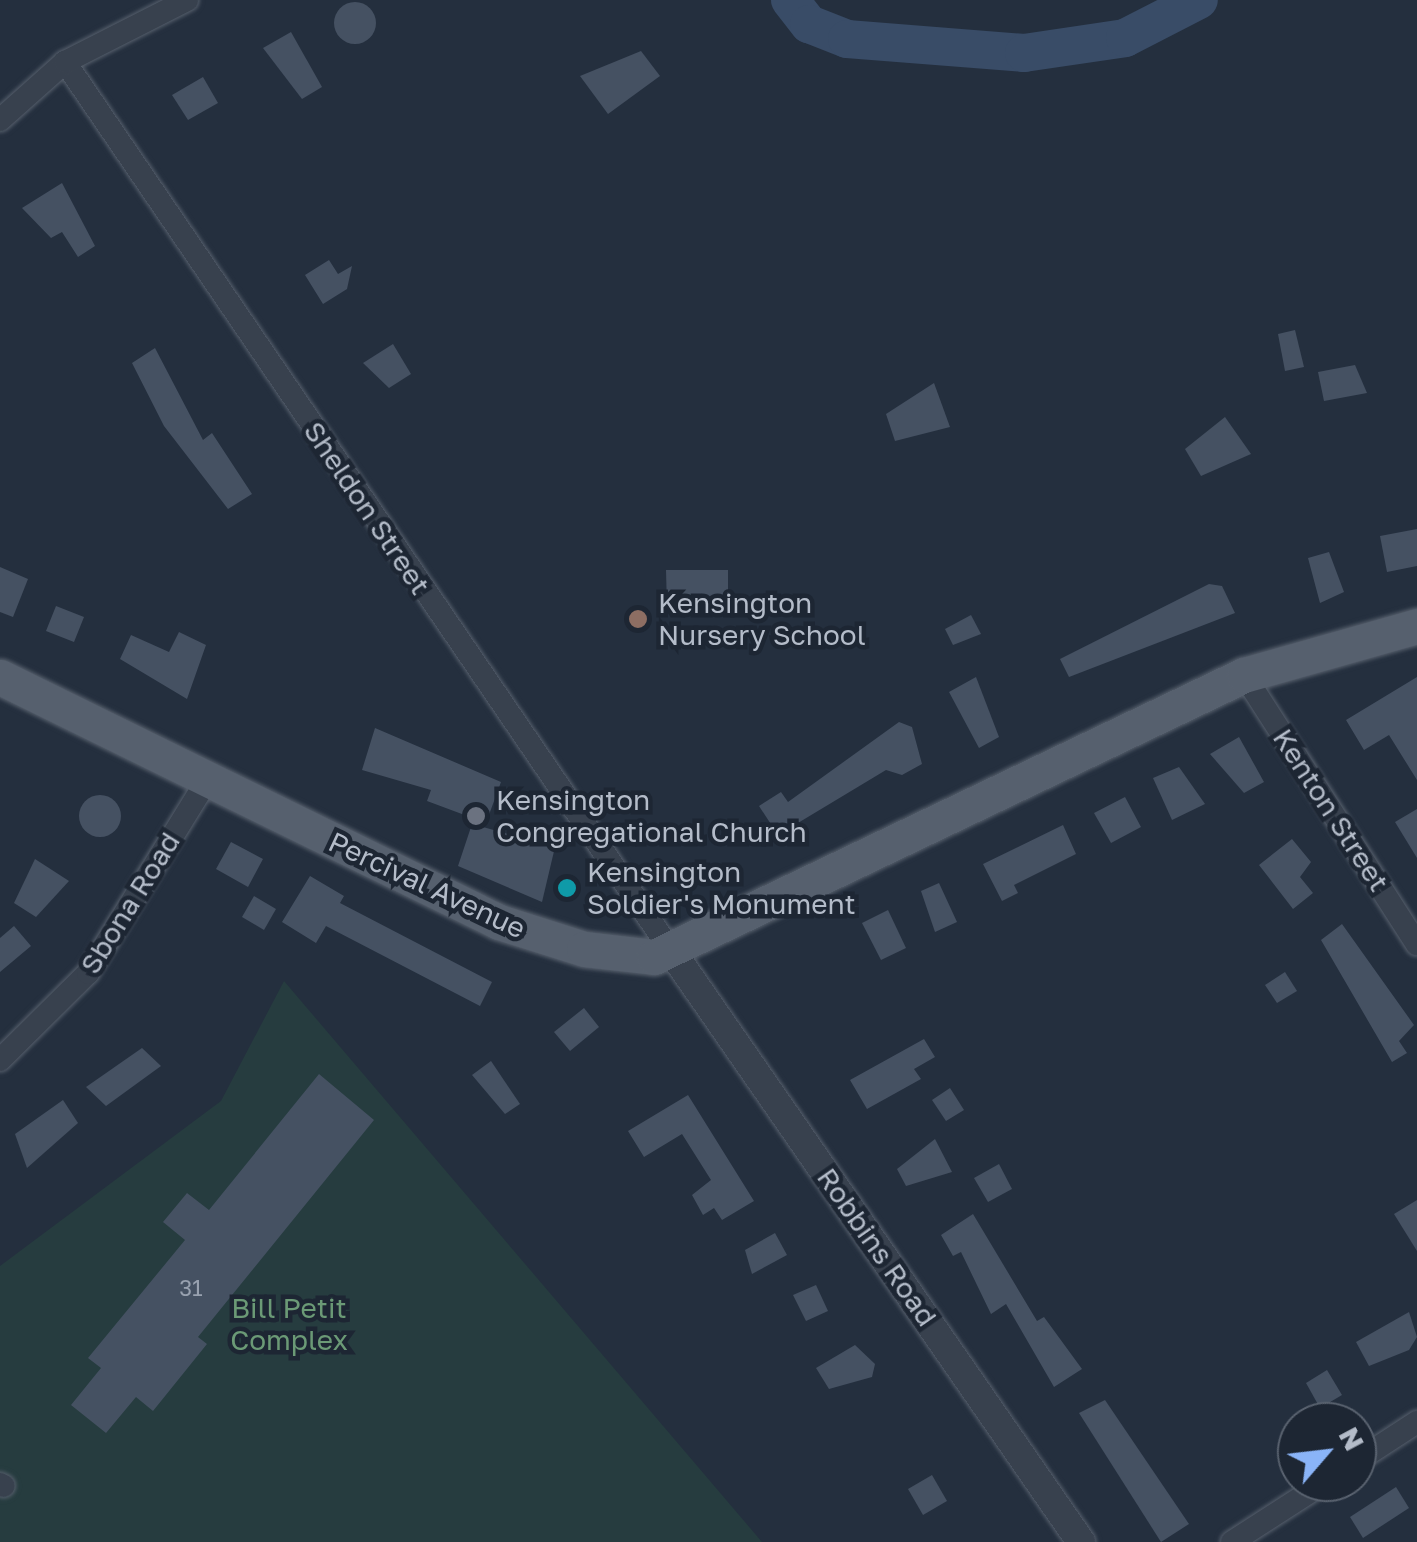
<!DOCTYPE html>
<style>
body{margin:0}
#map{position:relative;width:1417px;height:1542px;overflow:hidden;background:#242f3e;font-family:"Golos Text",sans-serif}
div>[style]{position:absolute}
[style*='--x']{left:calc(var(--x)*1px);top:calc(var(--y)*1px);width:calc(var(--w)*1px);rotate:calc(var(--a)*1deg)}
.green>*{inset:0;background:#263c3f}
.river>*{height:38px;margin:-19px;padding:0 19px;transform-origin:19px;border-radius:19px;background:#394c67}
.building>*{inset:0;background:#455162}
.round{border-radius:50%}
.roads{filter:drop-shadow(0 0 2px #565f6c) drop-shadow(0 0 2px #565f6c)}
.minor>*{height:22px;margin:-11px;padding:0 11px;transform-origin:11px;border-radius:11px;background:#38414e}
.tertiary>*{height:28px;margin:-14px;padding:0 14px;transform-origin:14px;border-radius:14px;background:#38414e}
.primary>*{height:35px;margin:-17.5px;padding:0 17.5px;transform-origin:17.5px;border-radius:17.5px;background:#56606e}
.dots>*{width:28px;height:28px;translate:-50% -50%;box-sizing:border-box;border:5px solid #1d2633;border-radius:50%}
span{translate:-50% -50%;white-space:nowrap;text-align:center;line-height:1.15;-webkit-text-stroke:9px #1d2633;paint-order:stroke}
.number-label{font-size:22px;color:#98a1af}
.number-label span{-webkit-text-stroke-width:0}
.street-label{font-size:28px;color:#b4bcc9}
.poi-label{font-size:28px;color:#b4bcc9}
.left{translate:0 -50%;text-align:left}
.park-label{font-size:28px;color:#6b9a76}
.north{position:absolute;left:1277px;top:1402px;width:100px;height:100px;box-sizing:border-box;background:#1d2633;border:2px solid #59626f;border-radius:50%;rotate:62deg;font-size:28px;font-weight:700;line-height:40px;text-align:center;color:#b4bcc9}
.north::after{content:'';display:block;margin:auto;width:35px;height:45px;background:#8ab4f8;clip-path:polygon(50% 0,100% 100%,50% 72%,0 100%)}
</style>
<div id="map">
<div class="green">
<div style="clip-path:polygon(284px 981px,762px 1542px,0 1542px,0 1266px,221px 1101px)"></div>
</div>
<div class="river">
<div style="--x:790;--y:0;--w:31;--a:52"></div>
<div style="--x:809;--y:24;--w:41;--a:21.5"></div>
<div style="--x:847;--y:39;--w:178;--a:4.5"></div>
<div style="--x:1024;--y:53;--w:102;--a:-8.4"></div>
<div style="--x:1125;--y:38;--w:83;--a:-27.2"></div>
</div>
<div class="building">
<div class="round" style="left:334px;top:2px;width:42px;height:42px"></div>
<div style="clip-path:polygon(291px 32px,322px 87px,302px 99px,263px 48px)"></div>
<div style="clip-path:polygon(641px 51px,660px 76px,608px 114px,580px 76px)"></div>
<div style="clip-path:polygon(203px 77px,218px 103px,188px 120px,172px 95px)"></div>
<div style="clip-path:polygon(62px 183px,95px 246px,78px 257px,62px 232px,51px 238px,22px 208px)"></div>
<div style="clip-path:polygon(329px 260px,338px 274px,352px 266px,347px 289px,323px 304px,305px 275px)"></div>
<div style="clip-path:polygon(1295px 330px,1304px 367px,1285px 371px,1278px 334px)"></div>
<div style="clip-path:polygon(393px 344px,411px 374px,389px 388px,363px 363px)"></div>
<div style="clip-path:polygon(155px 348px,203px 440px,212px 433px,252px 494px,228px 509px,164px 426px,132px 363px)"></div>
<div style="clip-path:polygon(1355px 365px,1367px 393px,1324px 401px,1318px 372px)"></div>
<div style="clip-path:polygon(934px 383px,950px 427px,895px 441px,886px 414px)"></div>
<div style="clip-path:polygon(1225px 417px,1251px 454px,1201px 476px,1185px 449px)"></div>
<div style="clip-path:polygon(1417px 529px,1417px 566px,1387px 572px,1380px 536px)"></div>
<div style="clip-path:polygon(1329px 552px,1344px 592px,1320px 603px,1308px 558px)"></div>
<div style="clip-path:polygon(0 567px,28px 579px,13px 617px,0 612px)"></div>
<div style="clip-path:polygon(666px 570px,728px 570px,728px 607px,667px 607px)"></div>
<div style="clip-path:polygon(1209px 584px,1222px 586px,1235px 613px,1069px 677px,1060px 659px)"></div>
<div style="clip-path:polygon(56px 606px,84px 617px,74px 642px,46px 631px)"></div>
<div style="clip-path:polygon(971px 615px,981px 634px,953px 645px,945px 629px)"></div>
<div style="clip-path:polygon(179px 632px,206px 645px,187px 699px,120px 659px,131px 635px,169px 652px)"></div>
<div style="clip-path:polygon(976px 677px,999px 737px,979px 748px,949px 692px)"></div>
<div style="clip-path:polygon(1417px 677px,1417px 780px,1389px 735px,1364px 750px,1346px 720px)"></div>
<div style="clip-path:polygon(899px 722px,912px 727px,922px 764px,902px 775px,886px 770px,778px 835px,759px 806px,781px 792px,788px 802px)"></div>
<div style="clip-path:polygon(375px 728px,501px 782px,486px 823px,427px 801px,431px 790px,362px 770px)"></div>
<div style="clip-path:polygon(1239px 737px,1264px 782px,1244px 793px,1210px 754px)"></div>
<div style="clip-path:polygon(1179px 767px,1205px 804px,1172px 820px,1153px 778px)"></div>
<div class="round" style="left:79px;top:795px;width:42px;height:42px"></div>
<div style="clip-path:polygon(1125px 797px,1141px 827px,1111px 843px,1094px 813px)"></div>
<div style="clip-path:polygon(1417px 809px,1417px 858px,1395px 822px)"></div>
<div style="clip-path:polygon(472px 824px,555px 847px,542px 902px,458px 866px)"></div>
<div style="clip-path:polygon(1063px 825px,1076px 854px,1014px 885px,1018px 893px,1002px 901px,983px 864px)"></div>
<div style="clip-path:polygon(1292px 839px,1311px 862px,1300px 877px,1313px 893px,1293px 909px,1259px 865px)"></div>
<div style="clip-path:polygon(231px 842px,263px 859px,248px 887px,216px 869px)"></div>
<div style="clip-path:polygon(35px 859px,69px 881px,36px 917px,14px 903px)"></div>
<div style="clip-path:polygon(310px 876px,344px 896px,340px 903px,492px 982px,480px 1006px,326px 926px,316px 943px,282px 922px)"></div>
<div style="clip-path:polygon(939px 883px,957px 922px,935px 932px,921px 891px)"></div>
<div style="clip-path:polygon(254px 896px,276px 909px,264px 930px,242px 917px)"></div>
<div style="clip-path:polygon(888px 910px,906px 948px,881px 960px,862px 923px)"></div>
<div style="clip-path:polygon(1342px 924px,1414px 1025px,1399px 1041px,1407px 1053px,1392px 1062px,1321px 940px)"></div>
<div style="clip-path:polygon(14px 926px,31px 946px,0 972px,0 938px)"></div>
<div style="clip-path:polygon(1285px 972px,1297px 991px,1277px 1003px,1265px 985px)"></div>
<div style="clip-path:polygon(584px 1008px,599px 1027px,570px 1051px,554px 1032px)"></div>
<div style="clip-path:polygon(924px 1039px,935px 1057px,914px 1069px,921px 1079px,867px 1109px,850px 1080px)"></div>
<div style="clip-path:polygon(142px 1048px,161px 1066px,106px 1106px,86px 1087px)"></div>
<div style="clip-path:polygon(491px 1061px,520px 1104px,505px 1114px,472px 1075px)"></div>
<div style="clip-path:polygon(319px 1074px,374px 1120px,198px 1337px,207px 1344px,153px 1411px,136px 1397px,106px 1433px,71px 1405px,101px 1368px,88px 1358px,185px 1240px,163px 1222px,187px 1193px,209px 1210px)"></div>
<div style="clip-path:polygon(950px 1088px,964px 1110px,946px 1121px,932px 1100px)"></div>
<div style="clip-path:polygon(688px 1095px,754px 1201px,722px 1220px,714px 1208px,703px 1215px,692px 1195px,711px 1180px,682px 1134px,644px 1157px,628px 1131px)"></div>
<div style="clip-path:polygon(63px 1100px,78px 1123px,27px 1168px,15px 1134px)"></div>
<div style="clip-path:polygon(935px 1139px,952px 1172px,906px 1186px,897px 1169px)"></div>
<div style="clip-path:polygon(999px 1164px,1012px 1189px,988px 1202px,974px 1178px)"></div>
<div style="clip-path:polygon(1417px 1200px,1417px 1251px,1394px 1214px)"></div>
<div style="clip-path:polygon(973px 1214px,1037px 1321px,1044px 1317px,1082px 1369px,1054px 1387px,1006px 1304px,991px 1314px,961px 1252px,953px 1256px,941px 1235px)"></div>
<div style="clip-path:polygon(775px 1233px,787px 1255px,752px 1274px,745px 1250px)"></div>
<div style="clip-path:polygon(816px 1285px,828px 1311px,806px 1321px,793px 1295px)"></div>
<div style="clip-path:polygon(1409px 1312px,1417px 1337px,1409px 1350px,1369px 1366px,1356px 1342px)"></div>
<div style="clip-path:polygon(855px 1345px,875px 1364px,872px 1377px,829px 1389px,816px 1368px)"></div>
<div style="clip-path:polygon(1327px 1370px,1342px 1395px,1320px 1408px,1306px 1383px)"></div>
<div style="clip-path:polygon(1105px 1400px,1189px 1524px,1161px 1542px,1079px 1413px)"></div>
<div style="clip-path:polygon(932px 1475px,947px 1501px,923px 1515px,908px 1489px)"></div>
<div style="clip-path:polygon(1396px 1487px,1409px 1508px,1363px 1538px,1350px 1517px)"></div>
</div>
<div class="roads">
<div class="minor">
<div style="--x:65;--y:62;--w:1077;--a:55.71"></div>
<div style="--x:0;--y:120;--w:87;--a:-41.7"></div>
<div style="--x:65;--y:62;--w:137;--a:-26.9"></div>
<div style="--x:1244;--y:675;--w:320;--a:57.3"></div>
<div style="--x:0;--y:1060;--w:124;--a:-44.7"></div>
<div style="--x:88;--y:973;--w:228;--a:-58.3"></div>
<div style="--x:1357;--y:1461;--w:72;--a:-33"></div>
<div style="--x:0;--y:1484;--w:4;--a:27"></div>
<div style="--x:1232;--y:1542;--w:111;--a:-32.8"></div>
</div>
<div class="tertiary">
<div style="--x:672;--y:952;--w:718;--a:55.27"></div>
</div>
<div class="primary">
<div style="--x:0;--y:677;--w:556;--a:26.15"></div>
<div style="--x:499;--y:922;--w:89;--a:17.6"></div>
<div style="--x:584;--y:949;--w:70;--a:6.5"></div>
<div style="--x:654;--y:957;--w:654;--a:-25.55"></div>
<div style="--x:1244;--y:675;--w:180;--a:-15.8"></div>
</div>
</div>
<div class="dots">
<div style="left:638px;top:619px;background:#8d6e63"></div>
<div style="left:476px;top:816px;background:#6b7280"></div>
<div style="left:567px;top:888px;background:#0f9aa8"></div>
</div>
<div class="number-label">
<span style="left:191px;top:1288px">31</span>
</div>
<div class="street-label">
<span style="left:367px;top:508px;rotate:56deg">Sheldon Street</span>
<span style="left:1331px;top:810px;rotate:57deg">Kenton Street</span>
<span style="left:427px;top:885px;rotate:25deg">Percival Avenue</span>
<span style="left:130px;top:903px;rotate:-58deg">Sbona Road</span>
<span style="left:877px;top:1247px;rotate:55deg">Robbins Road</span>
</div>
<div class="poi-label">
<span class="left" style="left:658px;top:619px">Kensington<br>Nursery School</span>
<span class="left" style="left:496px;top:816px">Kensington<br>Congregational Church</span>
<span class="left" style="left:587px;top:888px">Kensington<br>Soldier's Monument</span>
</div>
<div class="park-label">
<span style="left:289px;top:1324px">Bill Petit<br>Complex</span>
</div>
<div class="north">N</div>
</div>
